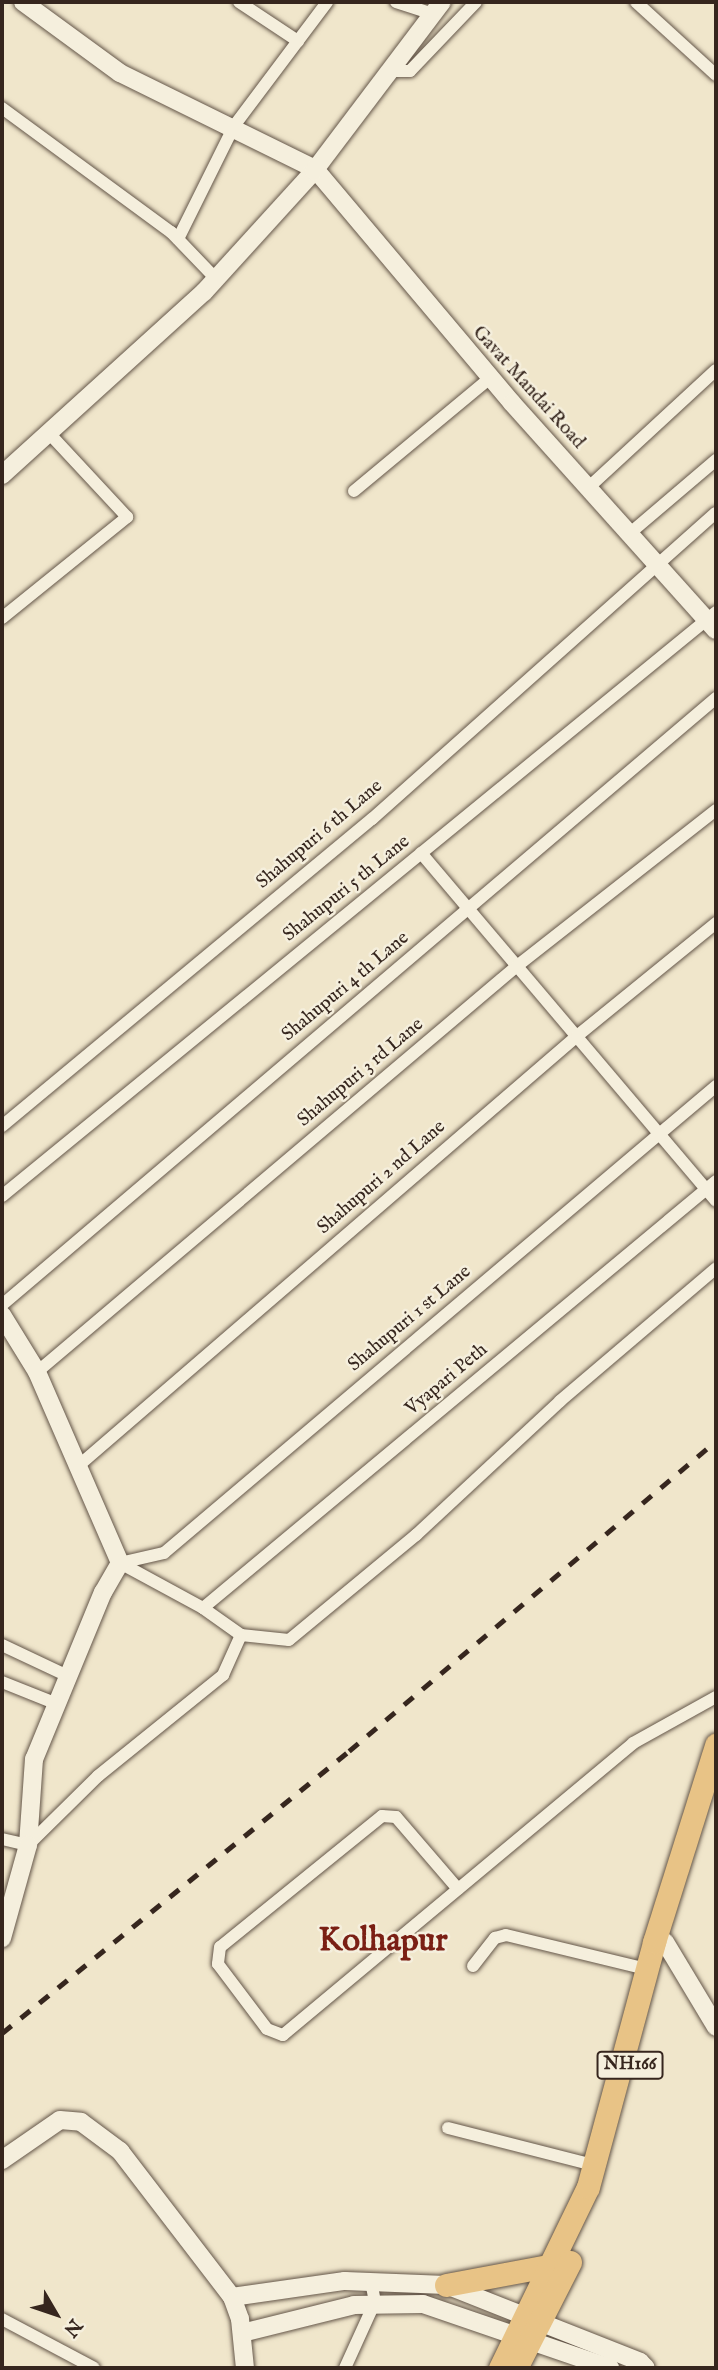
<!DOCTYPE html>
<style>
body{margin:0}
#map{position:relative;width:718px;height:2370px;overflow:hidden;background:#f0e6cb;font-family:"IM FELL English",serif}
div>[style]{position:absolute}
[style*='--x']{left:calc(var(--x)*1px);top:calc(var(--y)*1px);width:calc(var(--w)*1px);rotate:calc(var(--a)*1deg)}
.roads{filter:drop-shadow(0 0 2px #645649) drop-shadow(0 0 2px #645649)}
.street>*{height:12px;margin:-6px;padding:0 6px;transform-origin:6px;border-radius:6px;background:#f5efdd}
.secondary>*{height:18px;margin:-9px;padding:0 9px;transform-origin:9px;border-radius:9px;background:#f5efdd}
.highway>*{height:23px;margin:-11.5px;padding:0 11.5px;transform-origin:11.5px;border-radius:11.5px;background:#e8c386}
.rail>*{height:4.5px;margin-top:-2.25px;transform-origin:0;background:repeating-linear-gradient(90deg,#36261e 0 12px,transparent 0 24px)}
span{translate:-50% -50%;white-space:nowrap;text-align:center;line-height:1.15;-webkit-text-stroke:5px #f5efdd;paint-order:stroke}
.shield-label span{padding:2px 5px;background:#f5efdd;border:2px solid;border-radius:5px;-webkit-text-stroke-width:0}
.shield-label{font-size:18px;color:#36261e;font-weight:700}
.street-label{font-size:19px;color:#36261e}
.town-label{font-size:33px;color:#7a1f14;font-weight:700}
.frame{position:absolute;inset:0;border:4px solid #36261e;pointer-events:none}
.north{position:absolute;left:21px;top:2279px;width:70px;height:70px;-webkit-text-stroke:5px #f5efdd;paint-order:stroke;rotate:129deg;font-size:19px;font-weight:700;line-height:28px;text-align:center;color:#36261e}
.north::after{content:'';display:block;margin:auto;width:24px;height:32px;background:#36261e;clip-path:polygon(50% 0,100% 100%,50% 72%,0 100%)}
</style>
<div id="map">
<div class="roads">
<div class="street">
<div style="--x:239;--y:2;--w:71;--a:33.5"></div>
<div style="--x:396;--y:2;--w:39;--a:18"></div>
<div style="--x:636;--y:2;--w:108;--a:42.4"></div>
<div style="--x:390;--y:71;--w:20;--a:0"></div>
<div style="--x:410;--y:71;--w:95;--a:-46.3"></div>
<div style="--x:2;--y:108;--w:210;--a:36.3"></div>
<div style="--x:171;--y:232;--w:65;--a:46.2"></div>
<div style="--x:178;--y:239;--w:126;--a:-63.6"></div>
<div style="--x:234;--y:126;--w:155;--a:-53.1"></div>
<div style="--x:588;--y:488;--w:174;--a:-42.7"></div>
<div style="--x:354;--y:491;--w:177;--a:-39.7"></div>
<div style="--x:629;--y:534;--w:114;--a:-40.4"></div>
<div style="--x:2;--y:618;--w:161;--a:-38.9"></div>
<div style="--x:127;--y:517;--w:117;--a:-132.9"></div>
<div style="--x:421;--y:853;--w:456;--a:49.7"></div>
<div style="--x:2;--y:1126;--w:481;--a:-39.7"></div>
<div style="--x:372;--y:819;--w:460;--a:-41.7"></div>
<div style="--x:2;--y:1196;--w:922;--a:-39.28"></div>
<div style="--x:2;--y:1305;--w:937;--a:-40.37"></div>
<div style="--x:37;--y:1372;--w:629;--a:-40.23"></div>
<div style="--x:517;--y:966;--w:253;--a:-38.1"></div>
<div style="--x:77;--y:1467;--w:660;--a:-40.76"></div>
<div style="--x:577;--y:1036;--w:179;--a:-39.1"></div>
<div style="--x:120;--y:1563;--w:45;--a:-12.8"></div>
<div style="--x:164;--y:1553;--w:723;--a:-40.23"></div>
<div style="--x:203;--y:1608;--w:667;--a:-39.77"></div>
<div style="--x:241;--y:1635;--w:48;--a:5.9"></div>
<div style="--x:289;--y:1640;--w:165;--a:-39.6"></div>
<div style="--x:416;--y:1535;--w:197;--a:-42.9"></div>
<div style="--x:560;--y:1401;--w:205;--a:-40.4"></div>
<div style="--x:2;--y:1645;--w:73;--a:25.2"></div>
<div style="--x:2;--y:1682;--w:59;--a:21.8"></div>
<div style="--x:2;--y:1839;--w:27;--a:13"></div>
<div style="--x:28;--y:1845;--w:98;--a:-44.6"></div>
<div style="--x:98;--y:1776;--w:161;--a:-38.9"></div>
<div style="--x:223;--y:1675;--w:44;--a:-65.8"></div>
<div style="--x:241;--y:1635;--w:47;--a:-144.6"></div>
<div style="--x:203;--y:1608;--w:94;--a:-151.5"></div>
<div style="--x:458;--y:1889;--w:95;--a:-130.7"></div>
<div style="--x:396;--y:1817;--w:14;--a:-176"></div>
<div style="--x:382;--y:1816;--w:208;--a:141"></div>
<div style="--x:220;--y:1947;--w:17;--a:97"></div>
<div style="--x:218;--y:1964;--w:81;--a:53"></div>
<div style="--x:267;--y:2029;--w:17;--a:21"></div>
<div style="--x:283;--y:2035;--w:456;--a:-39.8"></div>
<div style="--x:633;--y:1743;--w:95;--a:-29"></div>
<div style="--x:473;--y:1966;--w:36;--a:-52"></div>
<div style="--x:495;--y:1938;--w:11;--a:-15"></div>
<div style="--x:506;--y:1935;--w:145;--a:13.6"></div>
<div style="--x:448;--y:2128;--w:150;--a:14.3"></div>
<div style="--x:2;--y:2319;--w:104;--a:28"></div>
<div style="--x:345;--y:2368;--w:72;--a:-65.6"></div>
<div style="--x:375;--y:2302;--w:21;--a:-101"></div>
</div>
<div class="secondary">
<div style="--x:23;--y:2;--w:120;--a:36.2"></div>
<div style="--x:120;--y:73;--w:217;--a:26.2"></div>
<div style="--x:315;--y:169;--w:306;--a:49.9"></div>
<div style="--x:512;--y:403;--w:305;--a:48.1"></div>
<div style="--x:2;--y:475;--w:273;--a:-42.2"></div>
<div style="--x:204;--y:292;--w:164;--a:-47.7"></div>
<div style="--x:314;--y:171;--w:212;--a:-52.9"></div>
<div style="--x:2;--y:1315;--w:67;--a:58.4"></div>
<div style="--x:37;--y:1372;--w:208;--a:66.5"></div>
<div style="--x:120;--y:1563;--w:34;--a:120"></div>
<div style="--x:103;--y:1592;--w:181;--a:112.4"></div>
<div style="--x:34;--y:1759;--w:86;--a:94"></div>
<div style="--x:28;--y:1845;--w:97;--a:105.6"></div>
<div style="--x:665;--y:1942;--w:99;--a:59"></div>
<div style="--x:2;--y:2160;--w:70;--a:-34.6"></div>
<div style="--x:60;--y:2120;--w:21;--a:5"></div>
<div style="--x:81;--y:2122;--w:49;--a:36.6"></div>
<div style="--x:120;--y:2151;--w:184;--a:52.5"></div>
<div style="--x:232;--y:2297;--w:23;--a:70"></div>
<div style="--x:240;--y:2319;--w:49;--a:84.2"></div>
<div style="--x:232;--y:2297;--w:114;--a:-8.1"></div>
<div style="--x:345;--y:2281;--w:101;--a:2.3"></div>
<div style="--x:446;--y:2285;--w:209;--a:21.6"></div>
<div style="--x:640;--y:2362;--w:8;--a:45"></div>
<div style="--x:242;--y:2333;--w:115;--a:-14"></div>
<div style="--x:354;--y:2305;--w:69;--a:-0.8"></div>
<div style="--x:423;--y:2304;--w:198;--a:18.9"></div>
</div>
<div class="highway">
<div style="--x:446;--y:2285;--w:109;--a:-10.6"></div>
<div style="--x:500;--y:2368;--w:201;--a:-64.1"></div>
<div style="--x:588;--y:2187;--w:254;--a:-74.9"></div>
<div style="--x:654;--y:1942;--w:207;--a:-72.5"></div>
<div style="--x:516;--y:2368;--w:119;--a:-63"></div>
</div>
</div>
<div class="rail">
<div style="--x:2;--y:2033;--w:447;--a:-39.1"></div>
<div style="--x:349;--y:1751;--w:480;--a:-40.2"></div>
</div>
<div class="shield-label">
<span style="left:630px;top:2065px">NH166</span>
</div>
<div class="street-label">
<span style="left:528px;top:388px;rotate:48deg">Gavat Mandai Road</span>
<span style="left:320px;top:835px;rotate:-40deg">Shahupuri 6 th Lane</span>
<span style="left:347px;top:889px;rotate:-39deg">Shahupuri 5 th Lane</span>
<span style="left:346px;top:987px;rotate:-40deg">Shahupuri 4 th Lane</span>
<span style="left:361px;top:1073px;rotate:-40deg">Shahupuri 3 rd Lane</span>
<span style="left:382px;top:1178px;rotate:-41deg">Shahupuri 2 nd Lane</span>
<span style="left:410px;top:1319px;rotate:-40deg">Shahupuri 1 st Lane</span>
<span style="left:447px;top:1380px;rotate:-40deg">Vyapari Peth</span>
</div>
<div class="town-label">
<span style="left:383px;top:1942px">Kolhapur</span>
</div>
<div class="frame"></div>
<div class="north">N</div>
</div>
